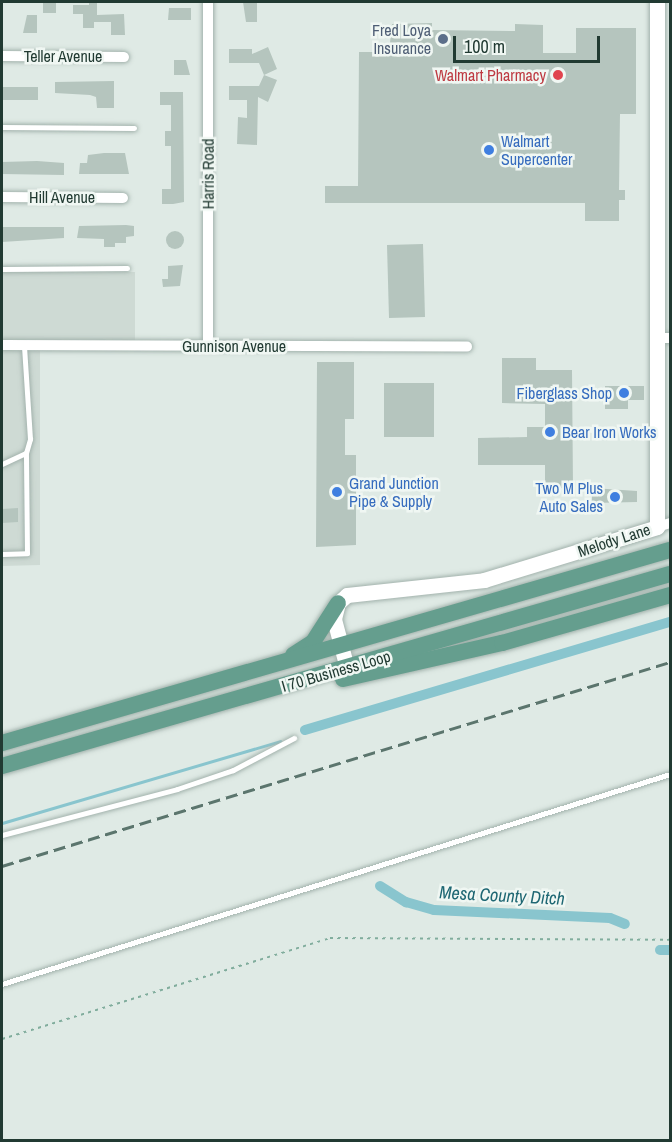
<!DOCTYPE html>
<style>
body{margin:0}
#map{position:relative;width:672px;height:1142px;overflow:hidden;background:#dfeae5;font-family:"Archivo Narrow",sans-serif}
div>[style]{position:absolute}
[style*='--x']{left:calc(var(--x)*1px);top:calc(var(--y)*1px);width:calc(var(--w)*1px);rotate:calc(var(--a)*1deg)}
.built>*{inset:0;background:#cedad4}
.stream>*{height:3px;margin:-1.5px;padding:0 1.5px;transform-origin:1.5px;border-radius:1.5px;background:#89c5ce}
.canal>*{height:10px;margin:-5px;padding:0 5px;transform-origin:5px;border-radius:5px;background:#89c5ce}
.building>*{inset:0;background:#b5c5be}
.round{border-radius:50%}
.path>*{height:1.5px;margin-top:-0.75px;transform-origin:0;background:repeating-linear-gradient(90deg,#81ad9d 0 3px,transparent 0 7.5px)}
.roads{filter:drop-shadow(0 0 2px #a2b2ac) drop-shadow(0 0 2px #a2b2ac)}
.lane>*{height:5px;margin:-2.5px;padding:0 2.5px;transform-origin:2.5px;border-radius:2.5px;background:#fff}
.street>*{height:10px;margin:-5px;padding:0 5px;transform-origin:5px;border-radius:5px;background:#fff}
.secondary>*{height:15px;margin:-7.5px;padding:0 7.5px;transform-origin:7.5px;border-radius:7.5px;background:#fff}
.primary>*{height:16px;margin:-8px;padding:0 8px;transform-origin:8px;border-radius:8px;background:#659e8e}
.rail>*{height:3px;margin-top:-1.5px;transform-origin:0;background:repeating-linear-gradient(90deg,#5b756d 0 12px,transparent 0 18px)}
.dots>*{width:16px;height:16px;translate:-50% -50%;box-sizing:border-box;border:3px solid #f0f7f3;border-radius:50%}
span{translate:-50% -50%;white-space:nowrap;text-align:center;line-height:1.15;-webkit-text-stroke:5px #f0f7f3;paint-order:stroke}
.service-label{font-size:16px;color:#4e5e75}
.right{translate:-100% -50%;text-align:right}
.street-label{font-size:16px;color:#213a32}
.health-label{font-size:16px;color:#be3a42}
.shop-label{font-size:16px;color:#366cbe}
.left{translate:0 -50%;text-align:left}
.water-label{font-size:18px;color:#1e6773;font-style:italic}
.frame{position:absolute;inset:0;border:3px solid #213a32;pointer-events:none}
.scale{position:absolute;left:453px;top:36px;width:147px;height:27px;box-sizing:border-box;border:3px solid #213a32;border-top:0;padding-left:8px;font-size:18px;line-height:21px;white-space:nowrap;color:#213a32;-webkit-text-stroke:4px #f0f7f3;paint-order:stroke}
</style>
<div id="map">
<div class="built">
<div style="clip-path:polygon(2px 272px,135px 272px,135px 341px,40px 341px,40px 565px,2px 566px)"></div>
</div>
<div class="stream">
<div style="--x:2;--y:823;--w:290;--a:-16.4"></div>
</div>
<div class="canal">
<div style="--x:305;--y:730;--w:381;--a:-16.5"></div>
<div style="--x:380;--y:886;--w:31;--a:32"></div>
<div style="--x:406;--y:902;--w:29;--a:16"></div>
<div style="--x:434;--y:910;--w:176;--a:2.6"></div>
<div style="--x:610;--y:918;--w:16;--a:22"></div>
<div style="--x:660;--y:950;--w:10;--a:0"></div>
</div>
<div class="building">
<div style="clip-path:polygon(43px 2px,56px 2px,56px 13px,43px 13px)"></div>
<div style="clip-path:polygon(89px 2px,97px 2px,97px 15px,124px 14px,125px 35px,111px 35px,111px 22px,94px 22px,94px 28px,83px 28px,83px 14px,73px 14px,73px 5px,89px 5px)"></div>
<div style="clip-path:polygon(243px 2px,257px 2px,257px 22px,246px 22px)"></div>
<div style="clip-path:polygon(169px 8px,191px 8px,191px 20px,168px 20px)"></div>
<div style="clip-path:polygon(27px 15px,37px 15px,37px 33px,23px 33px)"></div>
<div style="clip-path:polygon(432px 23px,432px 30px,515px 31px,515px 24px,543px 25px,543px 53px,576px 53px,576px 28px,636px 28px,636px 114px,620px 114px,619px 190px,625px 190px,625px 200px,619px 200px,619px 221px,585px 221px,585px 203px,325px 203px,325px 186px,358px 186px,359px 52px,389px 52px,392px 24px)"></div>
<div style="clip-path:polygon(268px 47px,277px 69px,264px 75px,277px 80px,268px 102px,258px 97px,257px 145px,237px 144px,238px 117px,247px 118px,247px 100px,229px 100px,229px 86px,259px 86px,264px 75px,259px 63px,229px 63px,229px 49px,252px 49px,252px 54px)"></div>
<div style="clip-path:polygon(174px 60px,186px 60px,190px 75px,174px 75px)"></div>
<div style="clip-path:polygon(114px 81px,114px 108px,97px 108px,96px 97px,90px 95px,55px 93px,55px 82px)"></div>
<div style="clip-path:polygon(2px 87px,38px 87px,38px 100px,2px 100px)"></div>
<div style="clip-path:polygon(160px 92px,183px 92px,184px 202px,173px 204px,162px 204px,162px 189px,171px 189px,171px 146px,165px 146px,165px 131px,171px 131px,171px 105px,160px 105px)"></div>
<div style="clip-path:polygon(104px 153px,125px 153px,129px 174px,79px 174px,80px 163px,87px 163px,88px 155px)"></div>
<div style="clip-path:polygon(37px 161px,64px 163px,64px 175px,2px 174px,2px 162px)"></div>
<div style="clip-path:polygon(126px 225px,134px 226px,134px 236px,126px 237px,126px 243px,115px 243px,115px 247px,104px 247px,104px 239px,77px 238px,79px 226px)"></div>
<div style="clip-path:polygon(2px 227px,64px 227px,64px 238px,2px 242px)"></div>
<div class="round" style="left:166px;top:231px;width:18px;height:18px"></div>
<div style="clip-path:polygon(423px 244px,425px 317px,389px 318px,387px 245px)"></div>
<div style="clip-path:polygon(183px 265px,180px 286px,163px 287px,162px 279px,168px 279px,168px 266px)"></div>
<div style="clip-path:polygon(502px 358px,536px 358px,536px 370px,572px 370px,573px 488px,545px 488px,545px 465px,478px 465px,478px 438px,527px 437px,527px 427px,545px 427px,545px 404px,502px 403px)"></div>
<div style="clip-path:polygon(317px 362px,354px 362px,354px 419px,345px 419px,345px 455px,356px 455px,356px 545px,316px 547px)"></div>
<div style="clip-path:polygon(384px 383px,434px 383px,434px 437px,384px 437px)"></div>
<div style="clip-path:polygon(605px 386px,644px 386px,644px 400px,628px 400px,628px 409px,605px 409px)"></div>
<div style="clip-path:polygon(592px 488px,637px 491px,637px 502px,592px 503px)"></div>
<div style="clip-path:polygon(18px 508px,18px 522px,2px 523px,2px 509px)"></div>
</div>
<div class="path">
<div style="--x:2;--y:1039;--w:343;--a:-17.1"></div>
<div style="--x:330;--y:938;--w:340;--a:0.3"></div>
</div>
<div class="roads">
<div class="lane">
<div style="--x:2;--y:127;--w:132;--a:0.4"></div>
<div style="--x:2;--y:269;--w:125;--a:-0.5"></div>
<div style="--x:2;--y:464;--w:26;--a:-25"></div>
<div style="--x:2;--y:554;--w:25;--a:-2"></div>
<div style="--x:27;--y:553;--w:100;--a:-90.6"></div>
<div style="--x:26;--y:453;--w:15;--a:-74"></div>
<div style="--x:30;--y:439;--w:93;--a:-93.7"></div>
<div style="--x:2;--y:835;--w:181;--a:-14.7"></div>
<div style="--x:177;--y:789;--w:59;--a:-18.7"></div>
<div style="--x:233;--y:770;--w:69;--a:-27.7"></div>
<div style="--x:2;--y:984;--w:700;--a:-17.45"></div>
</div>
<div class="street">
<div style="--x:208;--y:2;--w:344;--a:90"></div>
<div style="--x:2;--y:56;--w:122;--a:0.5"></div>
<div style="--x:2;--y:197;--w:121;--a:0.5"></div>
<div style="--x:657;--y:338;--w:13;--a:0"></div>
<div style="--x:2;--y:345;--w:465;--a:0.2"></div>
<div style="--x:657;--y:527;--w:14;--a:-17"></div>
</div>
<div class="secondary">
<div style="--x:347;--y:668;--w:51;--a:-104.9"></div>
<div style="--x:334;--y:619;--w:16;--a:-76"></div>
<div style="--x:338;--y:603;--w:12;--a:-42"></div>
<div style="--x:347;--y:595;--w:138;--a:-6.2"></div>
<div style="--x:484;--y:580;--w:181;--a:-17"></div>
<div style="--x:657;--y:527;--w:525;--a:-90"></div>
</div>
<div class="primary">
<div style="--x:293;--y:655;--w:24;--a:-33"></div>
<div style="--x:313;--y:642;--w:46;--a:-57.3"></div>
<div style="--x:343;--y:679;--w:163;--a:-12.8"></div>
<div style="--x:502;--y:643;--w:175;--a:-15.9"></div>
<div style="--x:2;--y:743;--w:695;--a:-16.12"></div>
<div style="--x:2;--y:766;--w:695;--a:-16.04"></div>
</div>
</div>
<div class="rail">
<div style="--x:2;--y:866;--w:698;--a:-16.98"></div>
</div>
<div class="dots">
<div style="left:443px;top:39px;background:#5c6f8a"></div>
<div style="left:558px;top:75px;background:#e0444e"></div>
<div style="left:489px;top:150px;background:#3f7fe0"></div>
<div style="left:624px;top:393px;background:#3f7fe0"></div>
<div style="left:550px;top:432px;background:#3f7fe0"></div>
<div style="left:337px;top:492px;background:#3f7fe0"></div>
<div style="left:615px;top:497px;background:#3f7fe0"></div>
</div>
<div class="service-label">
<span class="right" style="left:431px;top:39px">Fred Loya<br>Insurance</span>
</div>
<div class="street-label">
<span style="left:63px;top:56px">Teller Avenue</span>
<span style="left:208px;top:174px;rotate:-90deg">Harris Road</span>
<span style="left:62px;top:197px">Hill Avenue</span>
<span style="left:234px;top:346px">Gunnison Avenue</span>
<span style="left:614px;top:540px;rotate:-18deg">Melody Lane</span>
<span style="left:336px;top:671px;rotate:-16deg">I 70 Business Loop</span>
</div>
<div class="health-label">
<span class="right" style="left:546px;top:75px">Walmart Pharmacy</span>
</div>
<div class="shop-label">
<span class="left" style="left:501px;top:150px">Walmart<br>Supercenter</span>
<span class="right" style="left:612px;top:393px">Fiberglass Shop</span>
<span class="left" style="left:562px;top:432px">Bear Iron Works</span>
<span class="left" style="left:349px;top:492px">Grand Junction<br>Pipe &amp; Supply</span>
<span class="right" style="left:603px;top:497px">Two M Plus<br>Auto Sales</span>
</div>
<div class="water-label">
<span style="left:502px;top:896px;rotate:3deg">Mesa County Ditch</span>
</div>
<div class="frame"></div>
<div class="scale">100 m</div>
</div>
